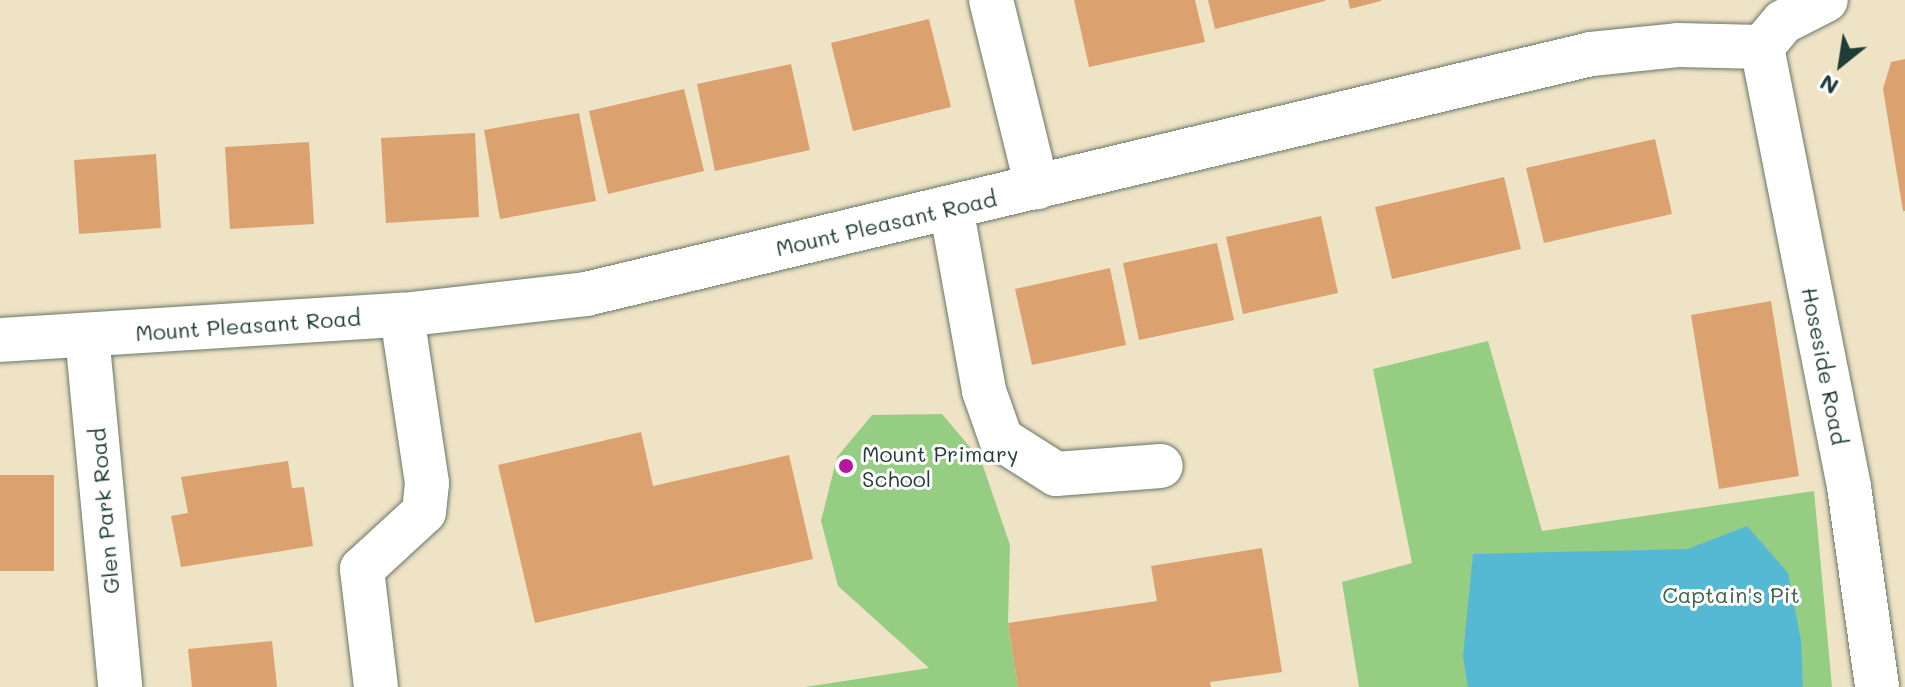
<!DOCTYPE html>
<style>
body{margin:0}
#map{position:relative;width:1905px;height:687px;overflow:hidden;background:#efe3c6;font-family:Mali,sans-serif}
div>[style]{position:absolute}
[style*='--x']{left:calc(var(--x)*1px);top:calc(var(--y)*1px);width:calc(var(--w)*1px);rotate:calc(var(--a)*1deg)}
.green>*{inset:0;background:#95ce82}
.water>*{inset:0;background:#56b9d4}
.building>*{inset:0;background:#dba26f}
.roads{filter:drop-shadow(0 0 2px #687767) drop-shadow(0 0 2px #687767)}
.minor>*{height:44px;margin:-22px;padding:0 22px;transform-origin:22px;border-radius:22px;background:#fff}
.dots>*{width:22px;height:22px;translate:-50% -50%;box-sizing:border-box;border:4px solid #fff;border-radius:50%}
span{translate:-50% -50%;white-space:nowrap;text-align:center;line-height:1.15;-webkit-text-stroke:6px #fff;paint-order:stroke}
.street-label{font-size:22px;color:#1f3d34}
.poi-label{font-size:22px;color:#1f3d34}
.left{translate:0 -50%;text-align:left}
.park-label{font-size:22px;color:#3c6148}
.north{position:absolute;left:1801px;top:24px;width:80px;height:80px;-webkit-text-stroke:6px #fff;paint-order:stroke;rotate:210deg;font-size:22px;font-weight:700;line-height:32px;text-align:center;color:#1f3d34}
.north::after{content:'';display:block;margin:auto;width:28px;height:36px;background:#1f3d34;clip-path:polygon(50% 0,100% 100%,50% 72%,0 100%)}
</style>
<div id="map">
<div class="green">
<div style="clip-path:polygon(1488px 341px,1542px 531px,1814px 491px,1832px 687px,1359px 687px,1342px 582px,1412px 563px,1373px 369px)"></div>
<div style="clip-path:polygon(942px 414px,981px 460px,1010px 545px,1008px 623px,1018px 687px,805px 687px,929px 668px,838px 586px,821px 521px,837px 457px,872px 415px)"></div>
</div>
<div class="water">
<div style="clip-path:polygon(1747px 526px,1788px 573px,1801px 640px,1803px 687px,1468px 687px,1463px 656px,1473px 554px,1688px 549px)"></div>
</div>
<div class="building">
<div style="clip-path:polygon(1074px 0,1195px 0,1205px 42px,1089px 67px)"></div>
<div style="clip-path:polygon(1208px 0,1325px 0,1325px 1px,1215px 29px)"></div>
<div style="clip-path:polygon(1348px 0,1381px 0,1381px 1px,1350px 9px)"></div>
<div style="clip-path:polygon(929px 19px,951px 107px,853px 131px,831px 43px)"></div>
<div style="clip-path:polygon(1905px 59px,1905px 211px,1903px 211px,1883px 89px,1891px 62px)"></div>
<div style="clip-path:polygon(791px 64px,810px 150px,715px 171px,697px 84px)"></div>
<div style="clip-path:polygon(684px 89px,704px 171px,608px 194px,589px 111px)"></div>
<div style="clip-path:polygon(579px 113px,596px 201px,500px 219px,484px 130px)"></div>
<div style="clip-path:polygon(475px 133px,479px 217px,386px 223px,381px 138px)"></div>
<div style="clip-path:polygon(1655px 139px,1672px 214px,1544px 243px,1526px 168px)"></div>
<div style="clip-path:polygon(309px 142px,314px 224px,230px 229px,225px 147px)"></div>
<div style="clip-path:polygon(156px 154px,161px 228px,79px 234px,74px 160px)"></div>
<div style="clip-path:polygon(1504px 177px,1521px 249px,1392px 279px,1375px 207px)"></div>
<div style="clip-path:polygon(1321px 216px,1338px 293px,1243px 314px,1226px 237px)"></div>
<div style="clip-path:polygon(1217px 243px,1234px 320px,1139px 340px,1123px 263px)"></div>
<div style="clip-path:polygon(1110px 268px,1126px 345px,1032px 365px,1015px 289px)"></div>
<div style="clip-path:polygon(1771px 301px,1799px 476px,1719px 489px,1691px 315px)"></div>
<div style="clip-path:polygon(641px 432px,653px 486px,789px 455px,813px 559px,535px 623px,498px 465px)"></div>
<div style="clip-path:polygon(288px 461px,292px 488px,304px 487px,313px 546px,181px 567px,171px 516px,188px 513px,181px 477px)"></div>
<div style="clip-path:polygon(0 475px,54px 475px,54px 571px,0 571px)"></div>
<div style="clip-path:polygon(1262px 548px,1282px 672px,1210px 682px,1211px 687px,1018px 687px,1008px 623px,1157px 601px,1151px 566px)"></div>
<div style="clip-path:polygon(272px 641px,277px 687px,192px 687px,188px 649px)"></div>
</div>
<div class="roads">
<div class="minor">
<div style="--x:991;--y:0;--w:193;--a:76.2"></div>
<div style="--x:1762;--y:47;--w:449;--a:78.8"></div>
<div style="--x:1849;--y:487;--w:202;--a:82"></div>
<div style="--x:1762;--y:47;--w:33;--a:-50"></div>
<div style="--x:1783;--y:22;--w:48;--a:-27.1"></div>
<div style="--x:951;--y:207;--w:187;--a:79.8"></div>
<div style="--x:984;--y:391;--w:51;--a:70.5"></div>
<div style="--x:1001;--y:439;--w:65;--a:32.5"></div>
<div style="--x:1056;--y:474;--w:105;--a:-4.4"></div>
<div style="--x:87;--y:335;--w:354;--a:84.6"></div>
<div style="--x:0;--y:340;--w:403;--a:-3.6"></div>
<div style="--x:402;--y:315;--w:185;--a:-6.5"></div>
<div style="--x:586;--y:294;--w:1033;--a:-13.43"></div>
<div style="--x:1591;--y:54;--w:87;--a:-5.9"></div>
<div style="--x:1678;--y:45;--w:84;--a:1.4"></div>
<div style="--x:376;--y:687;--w:119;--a:-96.8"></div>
<div style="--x:362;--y:569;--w:84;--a:-42.6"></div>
<div style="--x:424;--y:512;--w:29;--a:-84"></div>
<div style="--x:427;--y:483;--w:170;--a:-98.5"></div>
</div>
</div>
<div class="dots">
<div style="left:846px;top:466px;background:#b5179e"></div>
</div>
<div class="street-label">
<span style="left:886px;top:223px;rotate:-13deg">Mount Pleasant Road</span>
<span style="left:248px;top:325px;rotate:-4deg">Mount Pleasant Road</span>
<span style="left:1825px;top:366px;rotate:79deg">Hoseside Road</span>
<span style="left:104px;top:511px;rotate:-95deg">Glen Park Road</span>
</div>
<div class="poi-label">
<span class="left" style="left:862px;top:466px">Mount Primary<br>School</span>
</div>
<div class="park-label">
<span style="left:1731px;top:595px">Captain's Pit</span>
</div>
<div class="north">N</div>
</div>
